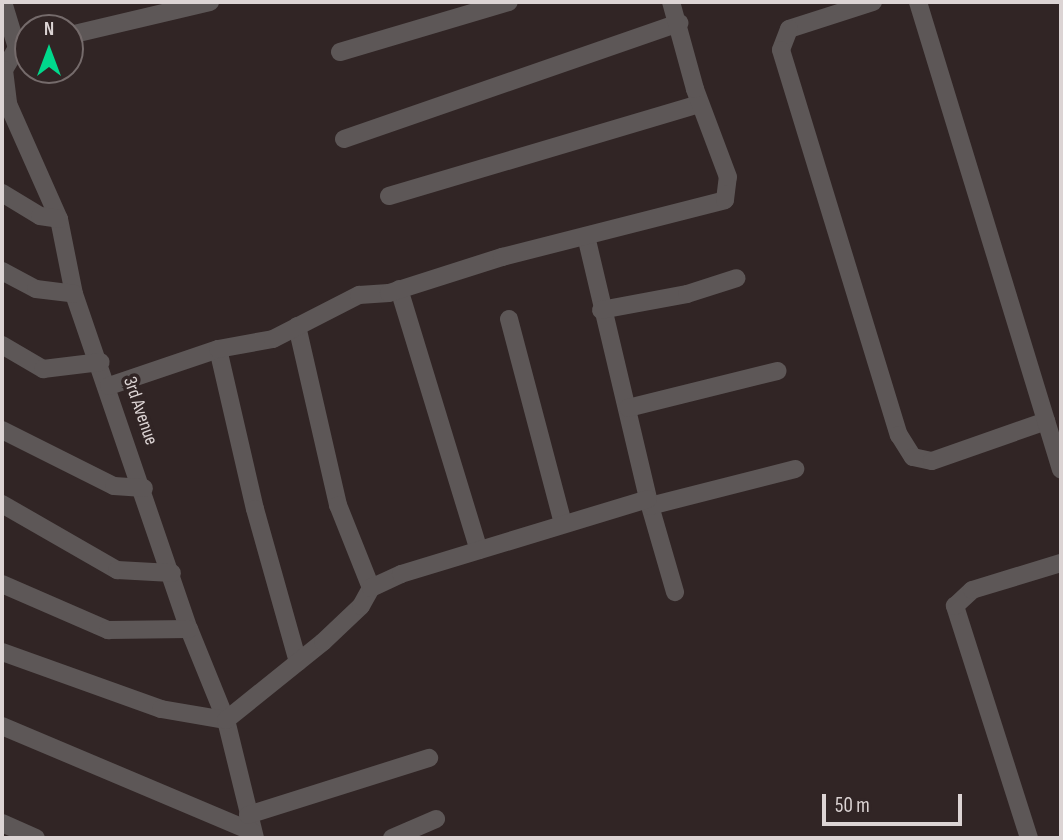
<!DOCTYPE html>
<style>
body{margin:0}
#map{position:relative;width:1063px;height:840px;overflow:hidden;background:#312525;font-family:"Sofia Sans Condensed",sans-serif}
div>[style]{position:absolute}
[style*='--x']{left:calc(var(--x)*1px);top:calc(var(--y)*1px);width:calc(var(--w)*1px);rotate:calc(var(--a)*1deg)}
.minor>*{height:18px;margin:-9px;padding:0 9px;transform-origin:9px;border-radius:9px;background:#5d5757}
span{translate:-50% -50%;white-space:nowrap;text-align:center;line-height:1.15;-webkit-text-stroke:7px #312525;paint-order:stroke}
.street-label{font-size:19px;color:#dcd4d4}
.frame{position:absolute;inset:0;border:4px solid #dcd4d4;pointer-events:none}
.north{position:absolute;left:14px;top:14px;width:70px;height:70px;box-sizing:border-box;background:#312525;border:2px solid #756b6b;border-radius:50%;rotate:0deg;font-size:19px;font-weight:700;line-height:28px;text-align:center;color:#dcd4d4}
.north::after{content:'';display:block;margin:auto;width:24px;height:32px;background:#00d98c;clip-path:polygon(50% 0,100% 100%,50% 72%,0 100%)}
.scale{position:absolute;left:822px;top:794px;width:140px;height:32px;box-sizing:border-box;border:4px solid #dcd4d4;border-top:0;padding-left:9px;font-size:21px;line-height:24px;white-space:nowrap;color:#dcd4d4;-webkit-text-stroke:5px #312525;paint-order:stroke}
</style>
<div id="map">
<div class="minor">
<div style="--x:3;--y:2;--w:48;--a:73.1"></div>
<div style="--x:17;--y:48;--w:26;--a:121"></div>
<div style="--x:4;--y:70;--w:34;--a:83"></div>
<div style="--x:8;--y:104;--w:126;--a:66.1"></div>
<div style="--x:59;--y:219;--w:76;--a:78.7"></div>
<div style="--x:74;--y:294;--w:354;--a:71.1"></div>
<div style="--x:189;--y:629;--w:98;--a:67.9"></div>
<div style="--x:226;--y:720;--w:122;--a:76.2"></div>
<div style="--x:873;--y:2;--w:88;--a:162.2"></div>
<div style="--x:789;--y:29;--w:22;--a:111"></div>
<div style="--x:781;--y:50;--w:403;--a:73"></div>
<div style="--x:899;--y:435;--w:26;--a:58"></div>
<div style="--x:913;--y:457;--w:19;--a:12"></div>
<div style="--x:932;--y:461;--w:121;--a:-19.3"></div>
<div style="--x:918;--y:2;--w:489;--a:73"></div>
<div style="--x:70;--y:35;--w:144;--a:-13.3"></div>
<div style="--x:340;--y:52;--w:176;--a:-16.5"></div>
<div style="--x:344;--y:139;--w:355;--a:-19.1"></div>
<div style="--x:2;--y:193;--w:44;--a:31.2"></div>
<div style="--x:40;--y:216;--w:19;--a:9"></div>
<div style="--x:389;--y:196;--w:324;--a:-16.5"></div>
<div style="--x:586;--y:236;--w:270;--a:76.7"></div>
<div style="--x:648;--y:499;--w:97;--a:73.8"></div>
<div style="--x:2;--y:271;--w:38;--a:28"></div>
<div style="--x:36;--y:289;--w:38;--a:7"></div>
<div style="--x:399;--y:289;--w:273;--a:73"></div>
<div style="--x:601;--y:310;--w:87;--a:-10.5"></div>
<div style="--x:687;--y:294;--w:52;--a:-17.7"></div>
<div style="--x:509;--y:319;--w:212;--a:75.2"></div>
<div style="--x:297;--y:326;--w:184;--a:77.1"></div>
<div style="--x:338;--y:505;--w:89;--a:68.3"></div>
<div style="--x:2;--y:345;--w:48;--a:30.3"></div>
<div style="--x:43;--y:369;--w:58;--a:-6.9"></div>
<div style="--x:218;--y:349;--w:164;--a:77"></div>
<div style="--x:255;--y:509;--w:159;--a:74.3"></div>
<div style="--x:109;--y:386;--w:115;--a:-18.7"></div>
<div style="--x:218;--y:349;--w:56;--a:-10.3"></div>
<div style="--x:273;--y:339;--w:97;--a:-27.1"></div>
<div style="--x:359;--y:295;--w:30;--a:-4"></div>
<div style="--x:389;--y:293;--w:119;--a:-17.7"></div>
<div style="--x:502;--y:257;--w:230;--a:-14.3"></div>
<div style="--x:725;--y:200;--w:23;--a:-83"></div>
<div style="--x:728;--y:177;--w:94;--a:-110.6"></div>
<div style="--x:695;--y:89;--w:90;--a:-105.4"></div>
<div style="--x:628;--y:408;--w:154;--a:-13.9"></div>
<div style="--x:2;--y:430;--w:125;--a:26.6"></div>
<div style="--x:114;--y:486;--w:30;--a:4"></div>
<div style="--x:2;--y:504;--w:133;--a:29.9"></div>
<div style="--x:117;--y:570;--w:55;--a:3.1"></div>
<div style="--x:650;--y:506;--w:150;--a:-14.3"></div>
<div style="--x:2;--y:584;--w:116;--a:23.5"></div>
<div style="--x:108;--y:630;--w:81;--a:-0.7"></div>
<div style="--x:2;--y:652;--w:169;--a:19.7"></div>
<div style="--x:161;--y:709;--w:66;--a:9.6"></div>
<div style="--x:226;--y:720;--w:124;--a:-38.8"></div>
<div style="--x:323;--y:642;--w:52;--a:-43.5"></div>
<div style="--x:361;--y:606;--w:21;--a:-61"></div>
<div style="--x:371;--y:588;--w:33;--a:-25"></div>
<div style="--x:401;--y:574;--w:258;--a:-16.9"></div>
<div style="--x:2;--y:726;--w:272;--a:22.9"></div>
<div style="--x:248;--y:815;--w:190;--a:-17.5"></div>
<div style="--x:2;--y:823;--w:37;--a:24"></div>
<div style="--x:392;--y:838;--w:48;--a:-23.4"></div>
<div style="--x:1029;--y:838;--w:244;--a:-107.7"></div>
<div style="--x:955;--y:606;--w:23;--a:-43"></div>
<div style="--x:972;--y:590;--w:93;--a:-16.9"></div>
</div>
<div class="street-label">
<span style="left:140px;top:411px;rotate:71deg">3rd Avenue</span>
</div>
<div class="frame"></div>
<div class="north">N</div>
<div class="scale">50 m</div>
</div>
